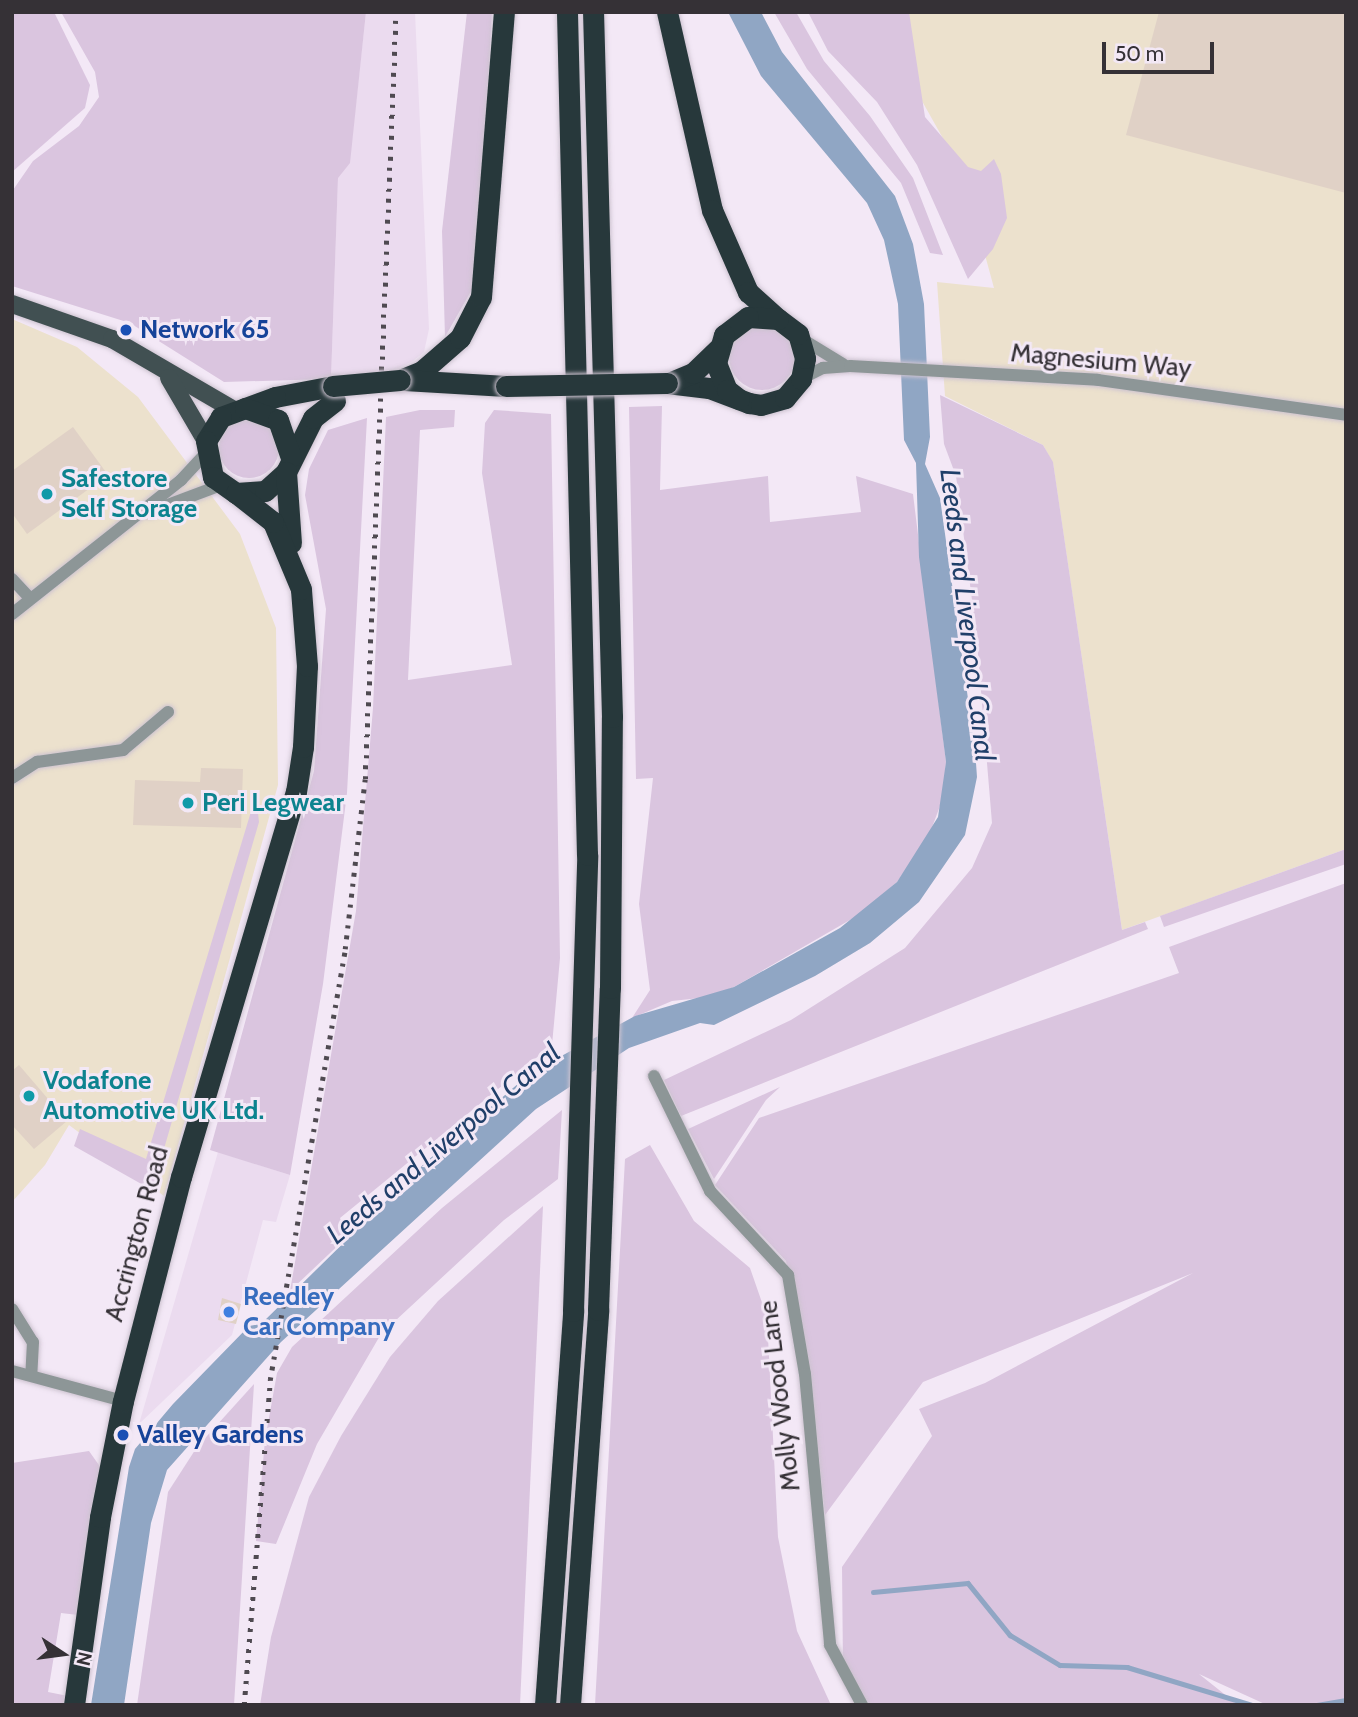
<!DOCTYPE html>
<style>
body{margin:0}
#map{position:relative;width:1358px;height:1717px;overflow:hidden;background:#f3e8f6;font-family:Cabin,sans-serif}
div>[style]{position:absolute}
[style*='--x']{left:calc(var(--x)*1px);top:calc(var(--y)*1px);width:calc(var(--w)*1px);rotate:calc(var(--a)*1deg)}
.built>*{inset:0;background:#ebdbef}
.industrial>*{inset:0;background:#ece1cd}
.green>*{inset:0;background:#dac5df}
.round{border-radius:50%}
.water>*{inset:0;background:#90a6c4}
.stream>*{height:4.5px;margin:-2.25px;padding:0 2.25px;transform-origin:2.25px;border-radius:2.25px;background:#90a6c4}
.building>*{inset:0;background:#e0d1c6}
.roads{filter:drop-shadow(0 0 2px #cdc3d0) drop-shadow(0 0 2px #cdc3d0)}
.street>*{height:12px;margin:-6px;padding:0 6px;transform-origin:6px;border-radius:6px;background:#8d9697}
.primary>*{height:18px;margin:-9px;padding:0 9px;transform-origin:9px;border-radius:9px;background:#415052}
.highway>*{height:21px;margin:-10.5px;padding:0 10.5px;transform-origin:10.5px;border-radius:10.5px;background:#27383b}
.rail>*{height:4.5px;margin-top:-2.25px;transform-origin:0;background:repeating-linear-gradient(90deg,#4f4a51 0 3.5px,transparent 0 10.5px)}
.bridges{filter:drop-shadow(0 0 2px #cdc3d0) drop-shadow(0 0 2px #cdc3d0)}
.highway-bridge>*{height:21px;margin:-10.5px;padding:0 10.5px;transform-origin:10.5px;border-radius:10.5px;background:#27383b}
.dots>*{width:19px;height:19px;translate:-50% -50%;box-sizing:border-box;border:4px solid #f3e8f6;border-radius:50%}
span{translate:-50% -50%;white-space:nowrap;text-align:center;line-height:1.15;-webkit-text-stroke:6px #f3e8f6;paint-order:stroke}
.transit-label{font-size:26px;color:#164399;font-weight:700}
.left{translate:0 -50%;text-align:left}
.street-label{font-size:26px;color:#353136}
.culture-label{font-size:26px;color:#0d838f;font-weight:700}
.shop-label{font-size:26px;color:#366cbe;font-weight:700}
.water-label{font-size:28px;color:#203f69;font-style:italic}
.frame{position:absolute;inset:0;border:14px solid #353136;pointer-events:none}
.north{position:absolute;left:28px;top:1619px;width:70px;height:70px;-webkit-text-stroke:5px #f3e8f6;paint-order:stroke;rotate:103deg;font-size:19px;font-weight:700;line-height:28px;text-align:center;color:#353136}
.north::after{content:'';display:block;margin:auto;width:24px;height:32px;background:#353136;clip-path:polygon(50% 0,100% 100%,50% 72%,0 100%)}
.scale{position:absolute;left:1102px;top:42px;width:112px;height:32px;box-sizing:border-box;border:4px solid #353136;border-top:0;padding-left:9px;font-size:21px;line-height:24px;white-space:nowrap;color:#353136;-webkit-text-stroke:5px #f3e8f6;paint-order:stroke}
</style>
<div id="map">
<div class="built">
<div style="clip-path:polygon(366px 12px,415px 12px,429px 329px,424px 352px,413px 361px,389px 372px,331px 379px,338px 177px,352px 139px)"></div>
<div style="clip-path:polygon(218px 1152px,290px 1175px,276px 1222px,263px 1220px,232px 1335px,139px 1424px)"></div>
</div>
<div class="industrial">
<div style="clip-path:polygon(872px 12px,1346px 12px,1346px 849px,1122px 930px,1053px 463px,1043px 445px,945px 396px,937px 282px,994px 288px,963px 174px)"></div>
<div style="clip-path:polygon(12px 319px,77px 347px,138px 397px,240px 534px,276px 628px,278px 785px,164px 1196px,69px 1125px,45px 1165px,12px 1202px)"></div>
</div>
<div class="green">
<div style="clip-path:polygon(12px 12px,54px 12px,90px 85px,85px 108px,12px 172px)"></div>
<div style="clip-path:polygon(61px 12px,366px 12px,350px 163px,338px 178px,331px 379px,224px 382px,130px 323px,12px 286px,13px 190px,33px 161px,79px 126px,99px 97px,95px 72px)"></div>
<div style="clip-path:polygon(467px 12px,492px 12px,480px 223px,474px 286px,445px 337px,442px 231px)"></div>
<div style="clip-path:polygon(774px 12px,796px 12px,824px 61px,870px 116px,913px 178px,943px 255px,930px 253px,901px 183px,807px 69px)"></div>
<div style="clip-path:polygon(808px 12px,909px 12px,925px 117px,968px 167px,981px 171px,994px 159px,1001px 174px,1007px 218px,993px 249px,968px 279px,917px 165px,877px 102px,828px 51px)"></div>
<div class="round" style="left:729px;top:324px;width:66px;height:66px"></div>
<div style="clip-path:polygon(940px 395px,1043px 445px,1053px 462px,1122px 930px,1145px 922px,1148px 929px,681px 1116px,664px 1080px,791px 1020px,905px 948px,972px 868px,992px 823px,976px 631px,956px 476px,944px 444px)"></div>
<div style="clip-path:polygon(662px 406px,660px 490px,768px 476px,770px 522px,861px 512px,856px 476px,913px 494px,946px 762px,943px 798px,928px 838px,897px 882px,862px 913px,734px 987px,709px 997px,672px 1001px,632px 1018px,650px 990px,639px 904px,653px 778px,636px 779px,629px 407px)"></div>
<div style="clip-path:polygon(420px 410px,455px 410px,454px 427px,420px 430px,408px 680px,512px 665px,482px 473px,485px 423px,494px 410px,551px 414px,560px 958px,552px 1045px,340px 1218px,348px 1236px,290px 1291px,356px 911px,373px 708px,386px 417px)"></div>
<div style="clip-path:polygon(367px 418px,347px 793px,323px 984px,290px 1175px,210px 1150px,314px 771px,326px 609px,305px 495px,309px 469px,328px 430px)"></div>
<div class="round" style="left:219px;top:418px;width:60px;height:60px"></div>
<div style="clip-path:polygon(256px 795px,259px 822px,152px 1190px,74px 1146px,80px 1129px,146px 1159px)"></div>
<div style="clip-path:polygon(1346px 849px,1346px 864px,1164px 927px,1160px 916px)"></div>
<div style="clip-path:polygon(1346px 883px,1346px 1705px,1267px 1705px,1199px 1674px,1238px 1705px,864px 1705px,843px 1669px,842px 1567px,932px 1436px,919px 1409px,985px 1383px,1193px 1273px,923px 1382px,825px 1515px,808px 1356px,786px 1261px,715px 1185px,759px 1118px,1179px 973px,1169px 947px)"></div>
<div style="clip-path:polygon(780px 1087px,766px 1100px,714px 1179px,688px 1129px)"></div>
<div style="clip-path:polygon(562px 1110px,558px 1179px,504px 1220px,381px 1334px,317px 1444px,276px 1544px,256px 1541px,265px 1440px,277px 1373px,292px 1347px,442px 1208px)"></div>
<div style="clip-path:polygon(650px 1145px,694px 1221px,750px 1268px,767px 1317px,778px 1537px,797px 1631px,831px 1705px,595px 1705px,625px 1159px)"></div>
<div style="clip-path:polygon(543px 1206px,520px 1705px,260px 1705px,271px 1637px,309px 1497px,341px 1436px,390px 1357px,438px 1301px)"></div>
<div style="clip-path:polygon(254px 1384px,234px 1705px,137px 1705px,168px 1492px,197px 1447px)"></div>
<div style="clip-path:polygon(89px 1451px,101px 1468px,78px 1615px,61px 1613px,48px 1692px,68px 1696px,67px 1705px,12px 1705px,12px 1463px)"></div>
</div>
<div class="water">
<div style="clip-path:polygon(728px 12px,761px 12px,782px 52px,895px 196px,913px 244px,924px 304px,930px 437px,925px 464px,940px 498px,975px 749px,977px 777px,965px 835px,919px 902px,870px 943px,815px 976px,714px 1025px,700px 1023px,629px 1048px,536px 1109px,281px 1342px,167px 1470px,151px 1523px,124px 1705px,91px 1705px,129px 1467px,135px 1449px,173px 1404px,249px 1326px,261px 1324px,427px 1161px,532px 1072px,635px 1016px,734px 987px,840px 928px,897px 882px,938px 817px,946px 762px,919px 557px,916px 463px,904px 440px,898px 304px,884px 240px,867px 203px,761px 76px)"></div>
</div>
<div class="stream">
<div style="--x:873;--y:1592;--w:95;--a:-5.4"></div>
<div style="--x:968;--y:1583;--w:67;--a:51.1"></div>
<div style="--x:1010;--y:1635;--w:58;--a:31"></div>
<div style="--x:1060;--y:1665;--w:67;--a:1.7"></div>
<div style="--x:1127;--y:1667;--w:131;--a:16.9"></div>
<div style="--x:1317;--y:1705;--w:29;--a:-10"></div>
</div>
<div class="building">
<div style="clip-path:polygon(1159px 12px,1346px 12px,1346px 193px,1126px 135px)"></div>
<div style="clip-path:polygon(73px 427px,108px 475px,27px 534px,12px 513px,12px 471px)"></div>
<div style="clip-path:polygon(201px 768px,243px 769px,241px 828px,133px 825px,135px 780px,200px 782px)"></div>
<div style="clip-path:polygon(19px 1065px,67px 1121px,34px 1149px,12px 1125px,12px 1071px)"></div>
<div style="clip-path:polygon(222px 1298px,241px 1304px,236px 1324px,218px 1320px)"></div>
</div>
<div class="roads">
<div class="street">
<div style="--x:802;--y:339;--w:48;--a:31.4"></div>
<div style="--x:801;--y:379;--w:25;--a:-27"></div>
<div style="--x:823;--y:368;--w:27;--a:-4"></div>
<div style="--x:850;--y:366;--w:248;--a:3.2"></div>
<div style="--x:1098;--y:380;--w:250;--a:8"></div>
<div style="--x:149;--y:512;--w:77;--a:-20.6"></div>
<div style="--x:12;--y:579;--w:26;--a:47"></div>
<div style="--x:12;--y:614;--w:216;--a:-38.4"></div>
<div style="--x:181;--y:480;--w:35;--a:-47"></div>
<div style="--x:12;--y:778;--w:30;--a:-33"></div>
<div style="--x:37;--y:762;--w:87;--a:-7.9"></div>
<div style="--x:123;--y:750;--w:59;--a:-40.2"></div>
<div style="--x:654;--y:1076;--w:128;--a:64"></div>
<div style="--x:710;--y:1191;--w:115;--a:47.1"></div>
<div style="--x:788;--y:1275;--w:100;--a:80.3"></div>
<div style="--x:805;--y:1374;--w:272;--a:84.7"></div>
<div style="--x:830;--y:1645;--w:68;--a:61.9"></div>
<div style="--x:12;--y:1309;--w:39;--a:58"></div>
<div style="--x:33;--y:1342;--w:33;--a:93"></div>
<div style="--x:12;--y:1371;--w:115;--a:15.1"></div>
</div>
<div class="primary">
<div style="--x:12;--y:304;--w:106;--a:19.3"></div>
<div style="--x:112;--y:339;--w:141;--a:30.2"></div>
<div style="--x:169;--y:378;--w:73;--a:59.6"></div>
</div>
<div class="highway">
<div style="--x:667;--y:12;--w:203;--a:77.2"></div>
<div style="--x:712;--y:210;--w:90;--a:66.3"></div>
<div style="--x:748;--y:292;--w:40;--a:42"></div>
<div style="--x:400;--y:380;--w:24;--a:-22"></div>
<div style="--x:422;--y:371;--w:50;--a:-41"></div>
<div style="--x:460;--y:338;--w:46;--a:-62.9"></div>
<div style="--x:481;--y:297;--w:286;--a:-85.4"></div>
<div style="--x:404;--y:380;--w:102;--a:3.4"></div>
<div style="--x:667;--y:383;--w:42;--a:6.8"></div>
<div style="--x:709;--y:388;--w:43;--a:20.6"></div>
<div style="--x:749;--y:403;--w:12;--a:9"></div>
<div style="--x:761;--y:405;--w:25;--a:-16"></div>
<div style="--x:785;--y:398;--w:25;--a:-50"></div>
<div style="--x:801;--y:379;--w:21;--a:-79"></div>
<div style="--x:805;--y:358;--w:25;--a:-106"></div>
<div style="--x:798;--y:334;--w:25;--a:-143"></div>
<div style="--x:778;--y:319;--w:30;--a:-176"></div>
<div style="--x:748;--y:317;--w:30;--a:143"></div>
<div style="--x:724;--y:335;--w:29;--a:106"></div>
<div style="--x:716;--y:363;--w:29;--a:68"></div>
<div style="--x:727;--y:390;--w:15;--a:37"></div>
<div style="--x:669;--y:383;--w:26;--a:-23"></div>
<div style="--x:693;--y:373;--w:35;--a:-44"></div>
<div style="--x:333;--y:386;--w:59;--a:169.3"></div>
<div style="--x:275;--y:397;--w:58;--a:159.7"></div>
<div style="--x:221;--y:417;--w:28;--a:122"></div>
<div style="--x:206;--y:441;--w:37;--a:79"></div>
<div style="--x:213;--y:477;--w:28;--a:35"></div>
<div style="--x:236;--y:493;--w:29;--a:-4"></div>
<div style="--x:265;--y:491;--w:28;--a:-42"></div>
<div style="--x:286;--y:472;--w:60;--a:-63.4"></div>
<div style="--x:313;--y:418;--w:28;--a:-38"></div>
<div style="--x:245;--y:408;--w:35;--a:20"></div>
<div style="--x:278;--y:420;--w:39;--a:71"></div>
<div style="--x:286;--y:472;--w:71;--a:86"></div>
<div style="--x:74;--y:1705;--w:190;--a:-82.1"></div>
<div style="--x:100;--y:1517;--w:118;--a:-78.8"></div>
<div style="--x:123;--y:1401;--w:231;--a:-75.5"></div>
<div style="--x:181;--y:1177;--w:402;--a:-73.4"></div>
<div style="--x:296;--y:792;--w:46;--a:-81.2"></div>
<div style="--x:303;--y:747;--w:81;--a:-87.2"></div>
<div style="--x:307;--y:666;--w:77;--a:-94.5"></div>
<div style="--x:301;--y:589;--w:73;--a:-112.7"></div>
<div style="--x:273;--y:522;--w:47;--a:-141.9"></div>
<div style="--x:545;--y:1705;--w:395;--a:-85.9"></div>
<div style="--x:573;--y:1311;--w:456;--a:-88.2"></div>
<div style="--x:587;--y:855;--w:843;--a:-91.36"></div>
<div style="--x:570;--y:1705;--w:396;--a:-85.9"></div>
<div style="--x:598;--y:1310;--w:322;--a:-87.9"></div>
<div style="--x:610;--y:988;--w:271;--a:-89.6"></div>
<div style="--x:612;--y:717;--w:705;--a:-91.54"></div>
</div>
</div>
<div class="rail">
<div style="--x:244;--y:1705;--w:326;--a:-85.4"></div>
<div style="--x:270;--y:1380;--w:437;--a:-80.1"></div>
<div style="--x:345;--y:949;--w:171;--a:-83.3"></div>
<div style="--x:365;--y:779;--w:768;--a:-87.69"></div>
</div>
<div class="bridges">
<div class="highway-bridge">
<div style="--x:333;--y:386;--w:67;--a:-5.1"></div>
<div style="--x:506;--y:386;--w:161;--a:-1.1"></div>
</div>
</div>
<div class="dots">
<div style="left:126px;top:330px;background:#1a4fb4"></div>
<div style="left:47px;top:494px;background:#0f9aa8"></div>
<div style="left:188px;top:803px;background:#0f9aa8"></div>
<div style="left:29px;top:1096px;background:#0f9aa8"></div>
<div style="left:229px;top:1312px;background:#3f7fe0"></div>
<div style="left:123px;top:1435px;background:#1a4fb4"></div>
</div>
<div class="transit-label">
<span class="left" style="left:140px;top:330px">Network 65</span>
<span class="left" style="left:137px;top:1435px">Valley Gardens</span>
</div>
<div class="street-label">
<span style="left:1101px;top:361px;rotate:5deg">Magnesium Way</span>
<span style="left:137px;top:1234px;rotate:-75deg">Accrington Road</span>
<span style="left:780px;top:1396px;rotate:-97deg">Molly Wood Lane</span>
</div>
<div class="culture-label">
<span class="left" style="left:61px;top:494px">Safestore<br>Self Storage</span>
<span class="left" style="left:202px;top:803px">Peri Legwear</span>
<span class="left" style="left:43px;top:1096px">Vodafone<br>Automotive UK Ltd.</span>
</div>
<div class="shop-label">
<span class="left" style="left:243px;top:1312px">Reedley<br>Car Company</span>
</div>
<div class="water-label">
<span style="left:968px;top:615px;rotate:83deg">Leeds and Liverpool Canal</span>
<span style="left:443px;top:1143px;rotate:-40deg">Leeds and Liverpool Canal</span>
</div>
<div class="frame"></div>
<div class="north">N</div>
<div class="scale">50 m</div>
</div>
